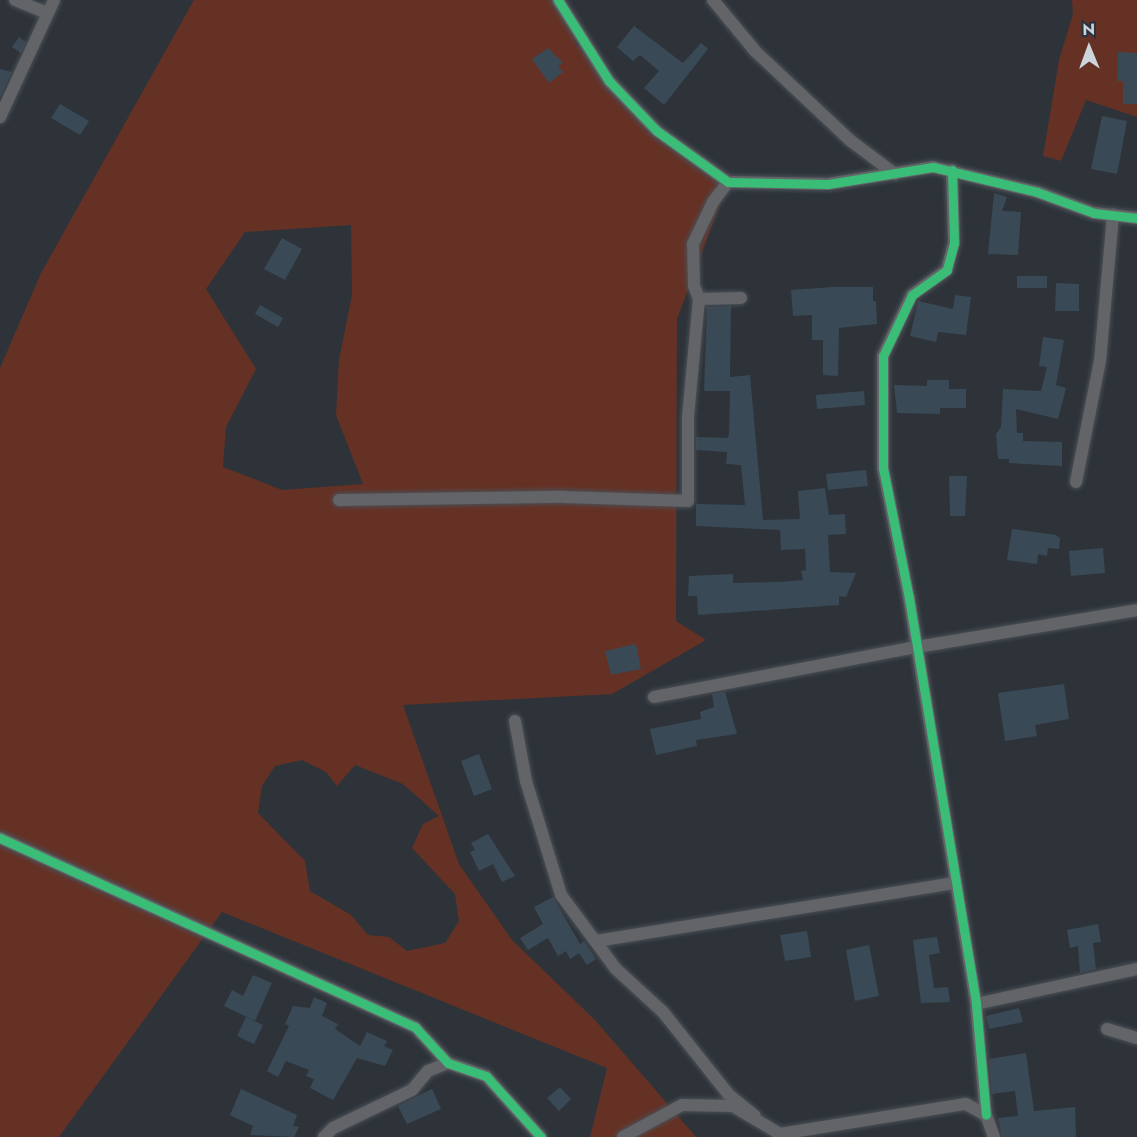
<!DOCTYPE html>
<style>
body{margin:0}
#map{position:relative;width:1137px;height:1137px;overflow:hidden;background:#2d3339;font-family:Jost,sans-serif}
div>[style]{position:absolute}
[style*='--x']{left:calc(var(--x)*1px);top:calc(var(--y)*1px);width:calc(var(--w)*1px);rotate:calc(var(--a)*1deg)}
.green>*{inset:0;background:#663125}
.building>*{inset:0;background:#3a4956}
.roads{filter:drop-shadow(0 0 2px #4a5056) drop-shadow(0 0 2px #4a5056)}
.street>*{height:12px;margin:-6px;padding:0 6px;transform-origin:6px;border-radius:6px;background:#626467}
.cycleway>*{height:9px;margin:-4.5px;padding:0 4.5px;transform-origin:4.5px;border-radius:4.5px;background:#3abd76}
span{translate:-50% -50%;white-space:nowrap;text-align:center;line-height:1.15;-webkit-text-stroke:5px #27333f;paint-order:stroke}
.north{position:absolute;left:1059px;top:18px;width:60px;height:60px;-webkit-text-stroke:4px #27333f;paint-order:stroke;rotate:359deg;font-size:16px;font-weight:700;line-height:24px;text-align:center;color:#ccd4dc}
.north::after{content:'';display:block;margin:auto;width:21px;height:27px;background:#ccd4dc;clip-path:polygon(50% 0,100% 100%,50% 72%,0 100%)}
</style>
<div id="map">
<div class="green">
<div style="clip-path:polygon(evenodd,194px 0,557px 0,574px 18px,575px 43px,610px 79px,652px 135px,701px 167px,730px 178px,677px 319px,676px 621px,706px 640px,612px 694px,403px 705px,459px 864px,512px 940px,595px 1020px,696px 1137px,590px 1137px,607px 1068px,222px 912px,59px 1137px,0 1137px,0 368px,41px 273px,194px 0,351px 225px,352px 295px,339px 360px,336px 415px,363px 484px,282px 490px,223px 467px,226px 427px,256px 369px,206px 289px,245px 232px,351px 225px,194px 0,302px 760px,326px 772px,337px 786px,355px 765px,403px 784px,439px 816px,423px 824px,412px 848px,455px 894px,459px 921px,445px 943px,407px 951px,389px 937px,368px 935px,351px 915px,310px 891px,305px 861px,258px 813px,262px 786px,275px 766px,302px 760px)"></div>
<div style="clip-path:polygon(1072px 0,1137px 0,1137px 117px,1086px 100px,1061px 161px,1043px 156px,1059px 60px,1073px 14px)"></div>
</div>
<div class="building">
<div style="clip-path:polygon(634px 26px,683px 63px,701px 43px,708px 49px,664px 105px,644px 88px,659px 71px,640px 55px,633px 61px,617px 47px)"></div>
<div style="clip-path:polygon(19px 37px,26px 42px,21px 53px,12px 47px)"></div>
<div style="clip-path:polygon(548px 48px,563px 63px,558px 66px,563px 72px,549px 83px,532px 59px)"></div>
<div style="clip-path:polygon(1118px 52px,1137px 53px,1137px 104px,1123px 104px,1123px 81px,1117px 81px)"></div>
<div style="clip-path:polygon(0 69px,12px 72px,0 97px)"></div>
<div style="clip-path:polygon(60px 104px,89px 121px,80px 135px,51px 118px)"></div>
<div style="clip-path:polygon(1102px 116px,1127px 121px,1117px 174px,1091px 169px)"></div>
<div style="clip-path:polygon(994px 193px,1007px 197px,1002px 211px,1021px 212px,1018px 255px,988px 254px)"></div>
<div style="clip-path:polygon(282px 238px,302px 249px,285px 280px,264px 269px)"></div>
<div style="clip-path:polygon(1017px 276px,1047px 276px,1047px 288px,1017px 288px)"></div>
<div style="clip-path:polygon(1056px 283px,1079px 284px,1079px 311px,1055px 311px)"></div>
<div style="clip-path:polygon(832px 287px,873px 287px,873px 301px,876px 301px,877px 324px,839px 328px,838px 376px,823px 375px,823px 340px,812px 340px,812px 315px,793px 316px,791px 290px)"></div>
<div style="clip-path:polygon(955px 295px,971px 297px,966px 335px,938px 332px,936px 342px,910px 336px,918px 301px,953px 309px)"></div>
<div style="clip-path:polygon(260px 305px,283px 318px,278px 327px,255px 314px)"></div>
<div style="clip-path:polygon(731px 306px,730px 377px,750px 375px,763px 520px,800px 519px,798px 491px,825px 488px,829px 515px,845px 514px,846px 534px,828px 535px,830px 572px,856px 573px,846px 597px,839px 596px,839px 605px,698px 615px,697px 596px,688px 596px,689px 576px,733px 574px,733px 583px,779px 582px,803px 580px,801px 571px,806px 570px,805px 549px,781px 550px,780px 530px,696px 526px,696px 504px,745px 505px,741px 465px,726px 464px,727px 452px,696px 450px,696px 437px,727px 438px,729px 435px,730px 391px,704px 391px,707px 307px)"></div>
<div style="clip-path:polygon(1043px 337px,1064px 340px,1056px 385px,1066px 388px,1058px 419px,1016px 409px,1017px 433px,1023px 433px,1023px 441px,1062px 442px,1062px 466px,1009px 463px,1009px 459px,998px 459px,996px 434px,1001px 427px,1003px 389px,1041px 391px,1047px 367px,1039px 366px)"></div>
<div style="clip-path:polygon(927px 380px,949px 380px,949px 389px,966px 389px,966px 408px,940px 408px,940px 414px,897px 413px,894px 385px,927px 386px)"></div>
<div style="clip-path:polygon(864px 391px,865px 405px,817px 409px,816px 395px)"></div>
<div style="clip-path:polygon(866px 470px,868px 486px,828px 490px,826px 474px)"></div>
<div style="clip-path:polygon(949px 476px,967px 476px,965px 516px,950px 516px)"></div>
<div style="clip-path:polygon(1012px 529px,1056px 535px,1060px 538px,1059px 549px,1048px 548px,1047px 556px,1038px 554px,1037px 564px,1007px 560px)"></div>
<div style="clip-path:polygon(1103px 548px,1105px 573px,1071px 576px,1069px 551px)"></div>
<div style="clip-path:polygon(636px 644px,641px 669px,611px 675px,605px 651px)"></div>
<div style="clip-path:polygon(1064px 684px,1069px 719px,1035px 725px,1037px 736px,1005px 741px,998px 693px)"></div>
<div style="clip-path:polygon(725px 692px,737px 734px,696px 740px,697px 746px,656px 755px,650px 729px,701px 719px,700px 712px,714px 707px,712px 694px)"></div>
<div style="clip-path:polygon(479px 754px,492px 789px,474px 796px,461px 761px)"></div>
<div style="clip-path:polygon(488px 834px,515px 876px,502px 882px,493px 864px,479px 871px,470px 852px,475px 850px,471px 843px)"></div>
<div style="clip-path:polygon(553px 897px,580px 944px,584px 941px,596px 959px,587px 965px,579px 953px,570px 959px,566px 951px,558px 956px,548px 938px,528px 950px,520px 938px,543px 924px,534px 907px)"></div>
<div style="clip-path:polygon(1098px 924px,1101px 942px,1093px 943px,1096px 969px,1080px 973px,1078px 946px,1070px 948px,1067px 930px)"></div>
<div style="clip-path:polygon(807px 931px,811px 957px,785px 961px,780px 935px)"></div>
<div style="clip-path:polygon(937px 937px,940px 953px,929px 955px,934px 988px,948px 987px,950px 1002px,921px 1003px,913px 940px)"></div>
<div style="clip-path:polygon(869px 945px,879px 996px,855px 1001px,846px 950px)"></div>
<div style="clip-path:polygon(253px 975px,272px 983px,255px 1021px,224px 1006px,232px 990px,243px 996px)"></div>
<div style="clip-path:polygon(314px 997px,327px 1003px,322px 1016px,338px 1024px,335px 1029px,360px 1046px,367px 1032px,387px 1041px,384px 1046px,393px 1050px,385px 1066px,357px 1058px,333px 1100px,310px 1088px,314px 1079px,306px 1076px,309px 1070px,286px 1061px,278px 1077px,267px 1071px,289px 1026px,285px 1024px,293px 1006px,310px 1008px)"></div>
<div style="clip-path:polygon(1019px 1008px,1023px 1022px,989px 1029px,986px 1016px)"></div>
<div style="clip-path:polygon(246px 1017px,263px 1025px,254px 1044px,237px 1036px)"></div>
<div style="clip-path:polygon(1026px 1053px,1034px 1111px,1075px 1107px,1076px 1137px,1002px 1137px,998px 1118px,1018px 1116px,1015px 1091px,992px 1094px,989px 1059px)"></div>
<div style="clip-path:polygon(560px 1087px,571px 1099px,559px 1111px,547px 1098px)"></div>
<div style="clip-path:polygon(241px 1089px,297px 1115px,293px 1126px,299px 1127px,294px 1137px,250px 1135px,253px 1126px,230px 1115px)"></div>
<div style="clip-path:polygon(432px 1089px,441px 1109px,407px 1124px,398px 1106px)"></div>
</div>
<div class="roads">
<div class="street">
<div style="--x:15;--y:0;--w:35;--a:22"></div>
<div style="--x:558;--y:0;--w:96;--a:57.8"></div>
<div style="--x:609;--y:81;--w:69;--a:46.2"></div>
<div style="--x:657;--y:131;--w:87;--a:35.7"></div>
<div style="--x:728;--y:182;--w:100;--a:1.1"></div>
<div style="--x:828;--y:184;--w:106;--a:-9.2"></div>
<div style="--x:933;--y:167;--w:107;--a:13.5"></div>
<div style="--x:1037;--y:192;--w:61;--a:20.2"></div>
<div style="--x:1094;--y:213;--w:43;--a:6.6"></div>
<div style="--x:713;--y:0;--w:66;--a:50.5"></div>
<div style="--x:755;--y:51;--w:132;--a:43.2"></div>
<div style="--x:851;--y:141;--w:55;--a:36.9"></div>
<div style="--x:0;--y:117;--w:129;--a:-65.2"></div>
<div style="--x:952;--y:170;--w:73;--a:88.4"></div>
<div style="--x:954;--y:243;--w:28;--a:105"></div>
<div style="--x:947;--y:270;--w:43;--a:144.5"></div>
<div style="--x:912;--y:295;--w:68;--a:115.4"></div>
<div style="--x:883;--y:356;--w:112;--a:90"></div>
<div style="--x:883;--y:468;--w:133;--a:78.7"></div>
<div style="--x:909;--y:598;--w:411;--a:80.6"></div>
<div style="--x:976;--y:1004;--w:111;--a:84.9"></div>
<div style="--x:728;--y:182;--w:25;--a:127"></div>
<div style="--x:713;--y:202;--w:47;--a:115.5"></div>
<div style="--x:693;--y:244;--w:42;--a:88.6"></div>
<div style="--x:694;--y:286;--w:14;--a:69"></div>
<div style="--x:699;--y:299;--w:42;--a:-1.4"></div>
<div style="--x:1076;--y:482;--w:123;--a:-78.8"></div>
<div style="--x:1100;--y:361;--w:147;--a:-84.9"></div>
<div style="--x:339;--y:500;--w:225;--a:-0.8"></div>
<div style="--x:564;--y:497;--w:124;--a:1.8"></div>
<div style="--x:688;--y:501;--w:84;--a:-90"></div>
<div style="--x:688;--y:417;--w:119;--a:-84.7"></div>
<div style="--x:654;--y:697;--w:268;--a:-10.8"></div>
<div style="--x:917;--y:647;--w:223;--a:-9.5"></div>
<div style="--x:515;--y:721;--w:61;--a:79.6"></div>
<div style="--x:526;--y:781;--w:119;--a:72.9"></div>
<div style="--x:561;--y:895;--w:92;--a:53.4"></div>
<div style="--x:616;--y:969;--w:64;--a:42.5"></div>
<div style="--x:663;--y:1012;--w:106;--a:51.5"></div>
<div style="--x:729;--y:1095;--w:33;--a:39"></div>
<div style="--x:0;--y:838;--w:456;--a:24.5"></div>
<div style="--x:415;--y:1027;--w:49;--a:47.5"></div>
<div style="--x:448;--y:1063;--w:40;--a:18.9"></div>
<div style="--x:486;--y:1076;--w:82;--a:48"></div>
<div style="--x:596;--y:941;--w:364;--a:-9.2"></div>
<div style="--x:976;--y:1004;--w:165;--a:-12.3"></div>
<div style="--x:1107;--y:1029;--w:31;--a:17"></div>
<div style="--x:324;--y:1137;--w:13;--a:-45"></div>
<div style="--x:333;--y:1128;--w:88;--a:-25.7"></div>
<div style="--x:412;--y:1090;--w:25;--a:-50"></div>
<div style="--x:428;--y:1071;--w:22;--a:-22"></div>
<div style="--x:623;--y:1137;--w:67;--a:-28.5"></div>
<div style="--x:682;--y:1105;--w:51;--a:1.1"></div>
<div style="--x:733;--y:1106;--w:55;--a:30.8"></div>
<div style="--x:780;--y:1134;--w:188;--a:-9.2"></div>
<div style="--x:966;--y:1104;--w:23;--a:29"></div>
<div style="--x:986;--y:1115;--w:23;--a:70"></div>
</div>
</div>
<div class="cycleway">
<div style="--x:558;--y:0;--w:96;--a:57.8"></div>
<div style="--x:609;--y:81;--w:69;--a:46.2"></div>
<div style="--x:657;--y:131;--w:87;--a:35.7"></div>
<div style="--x:728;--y:182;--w:100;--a:1.1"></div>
<div style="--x:828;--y:184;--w:106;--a:-9.2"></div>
<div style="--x:933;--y:167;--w:107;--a:13.5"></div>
<div style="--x:1037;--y:192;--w:61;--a:20.2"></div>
<div style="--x:1094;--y:213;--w:43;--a:6.6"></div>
<div style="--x:952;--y:170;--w:73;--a:88.4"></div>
<div style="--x:954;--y:243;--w:28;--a:105"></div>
<div style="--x:947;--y:270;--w:43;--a:144.5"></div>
<div style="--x:912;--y:295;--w:68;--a:115.4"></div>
<div style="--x:883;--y:356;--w:112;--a:90"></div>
<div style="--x:883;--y:468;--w:133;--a:78.7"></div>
<div style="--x:909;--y:598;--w:411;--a:80.6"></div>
<div style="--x:976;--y:1004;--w:111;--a:84.9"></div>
<div style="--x:0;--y:838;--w:456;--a:24.5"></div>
<div style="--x:415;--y:1027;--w:49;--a:47.5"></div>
<div style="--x:448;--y:1063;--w:40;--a:18.9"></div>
<div style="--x:486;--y:1076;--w:82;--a:48"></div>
</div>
<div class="north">N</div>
</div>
